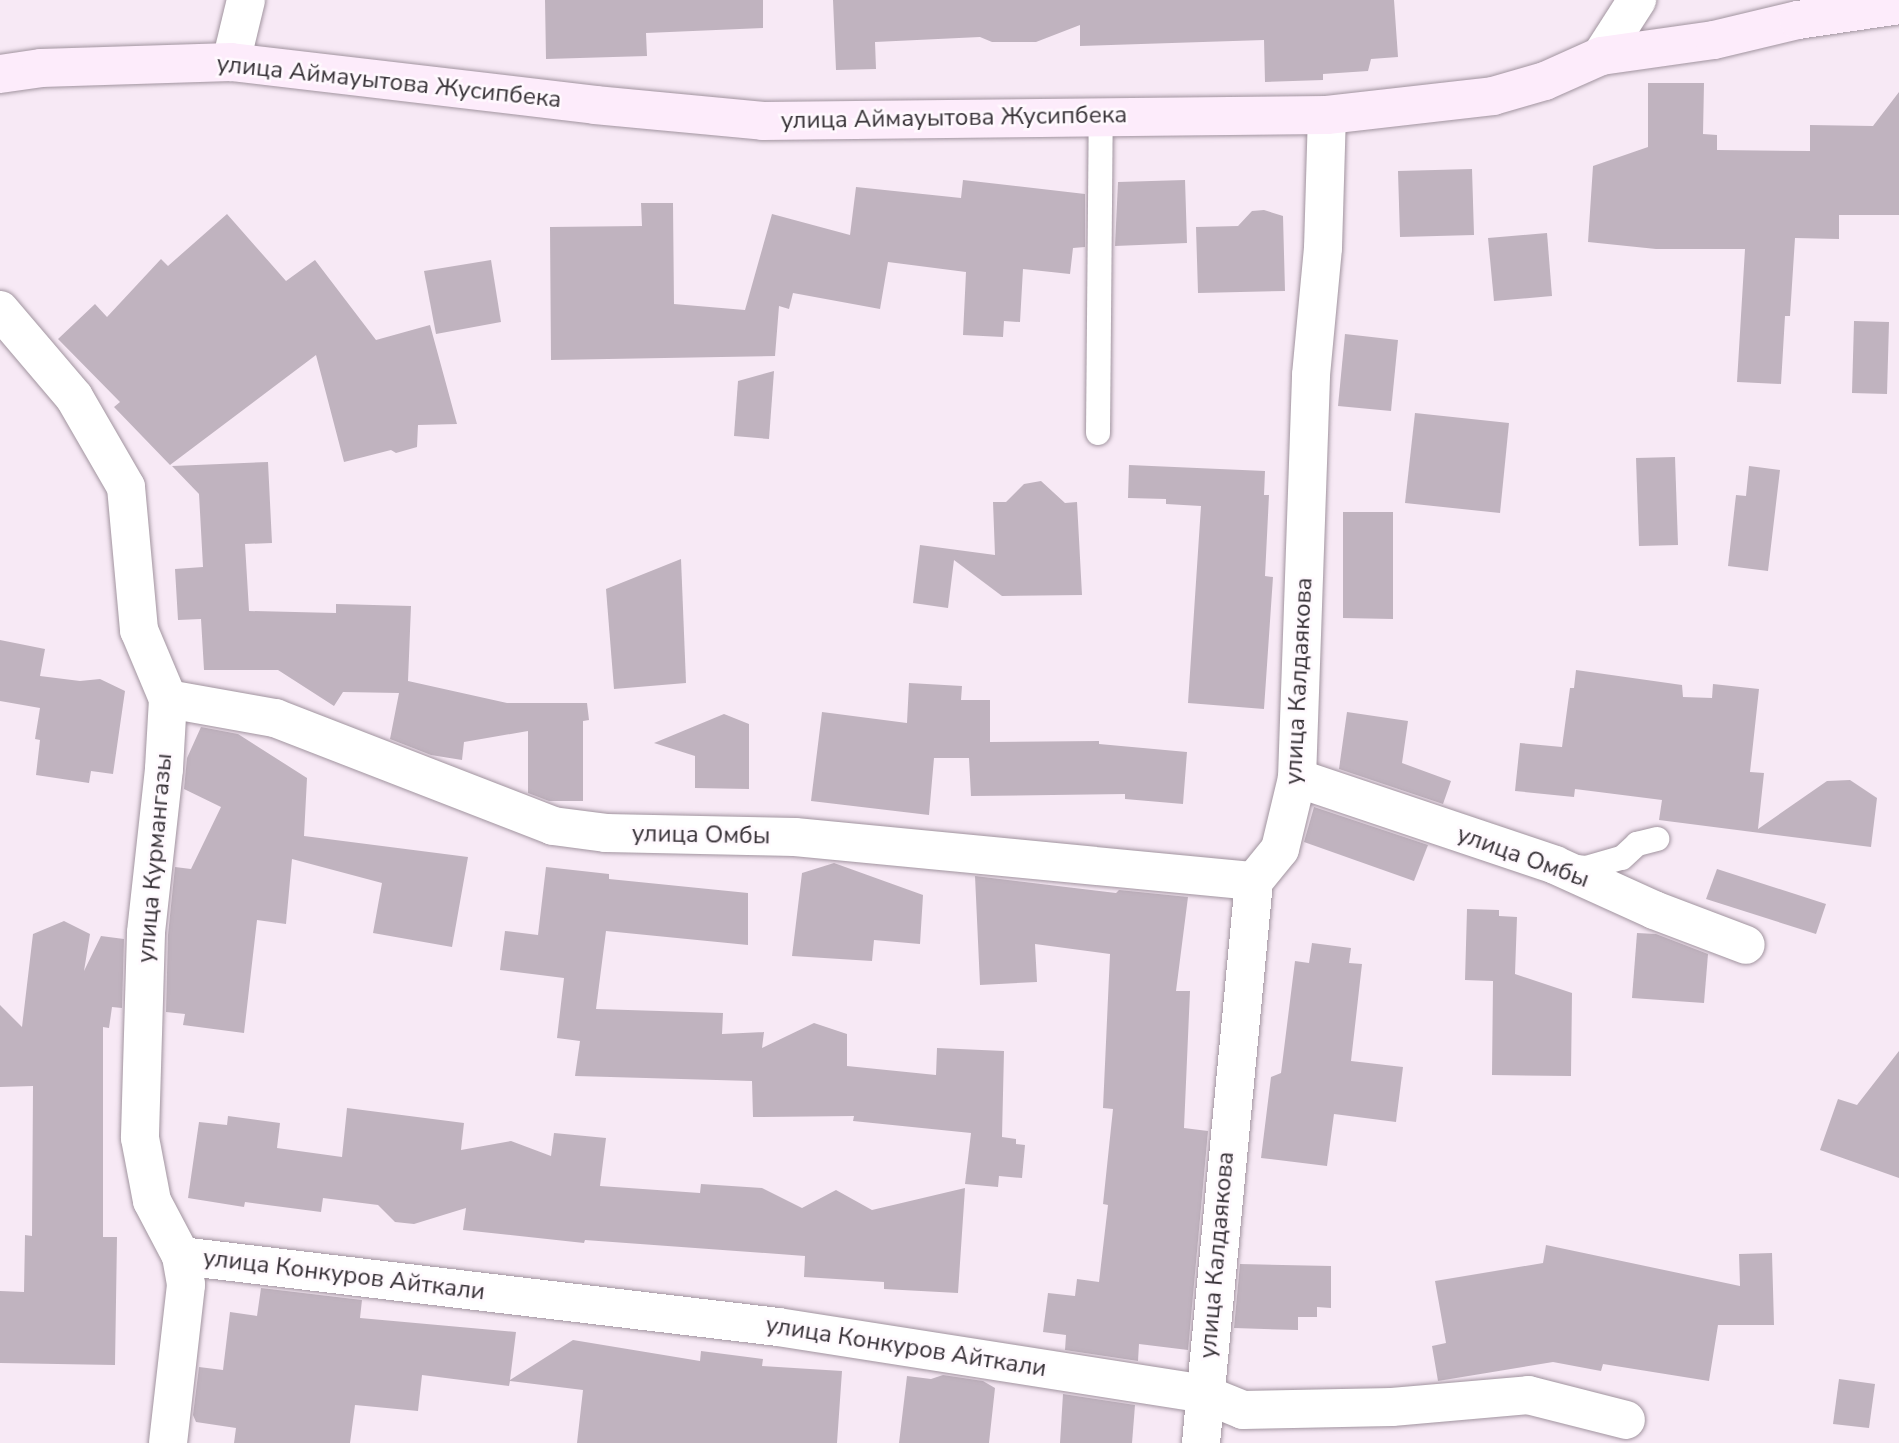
<!DOCTYPE html>
<meta charset="utf-8">
<style>
body{margin:0}
#map{position:relative;width:1899px;height:1443px;overflow:hidden;background:#f7e9f5;font-family:"Nunito Sans",sans-serif}
div>[style]{position:absolute}
[style*='--x']{left:calc(var(--x)*1px);top:calc(var(--y)*1px);width:calc(var(--w)*1px);rotate:calc(var(--a)*1deg)}
.building>*{inset:0;background:#c0b3bf}
.roads{filter:drop-shadow(0 0 2px #a1949f) drop-shadow(0 0 2px #a1949f)}
.lane>*{height:24px;margin:-12px;padding:0 12px;transform-origin:12px;border-radius:12px;background:#fff}
.street>*{height:38px;margin:-19px;padding:0 19px;transform-origin:19px;border-radius:19px;background:#fff}
.secondary>*{height:38px;margin:-19px;padding:0 19px;transform-origin:19px;border-radius:19px;background:#fdecfb}
span{translate:-50% -50%;white-space:nowrap;text-align:center;line-height:1.15;-webkit-text-stroke:5px #fff9fe;paint-order:stroke}
.street-label{font-size:24px;color:#373237}
</style>
<div id="map">
<div class="building">
<div style="clip-path:polygon(545px 0,763px 0,763px 28px,646px 33px,647px 56px,546px 59px)"></div>
<div style="clip-path:polygon(833px 0,1394px 0,1398px 57px,1371px 59px,1368px 71px,1323px 74px,1323px 80px,1265px 82px,1264px 40px,1080px 46px,1080px 25px,1036px 42px,992px 42px,980px 37px,875px 42px,876px 69px,836px 70px)"></div>
<div style="clip-path:polygon(1648px 83px,1704px 83px,1703px 134px,1717px 135px,1717px 150px,1810px 151px,1810px 125px,1873px 126px,1899px 92px,1899px 215px,1839px 215px,1839px 239px,1795px 238px,1790px 316px,1785px 316px,1781px 384px,1737px 382px,1745px 249px,1656px 249px,1588px 242px,1593px 166px,1648px 147px)"></div>
<div style="clip-path:polygon(1472px 169px,1474px 235px,1400px 237px,1398px 171px)"></div>
<div style="clip-path:polygon(963px 180px,1085px 194px,1085px 247px,1073px 248px,1070px 274px,1023px 269px,1020px 322px,1004px 321px,1003px 337px,963px 335px,966px 272px,888px 262px,880px 309px,793px 293px,789px 309px,779px 306px,775px 356px,551px 360px,550px 227px,642px 226px,641px 203px,673px 203px,674px 304px,745px 310px,772px 214px,850px 235px,856px 187px,961px 198px)"></div>
<div style="clip-path:polygon(1185px 180px,1187px 243px,1115px 246px,1118px 182px)"></div>
<div style="clip-path:polygon(1264px 210px,1283px 216px,1285px 291px,1198px 293px,1196px 227px,1238px 226px,1252px 211px)"></div>
<div style="clip-path:polygon(227px 214px,286px 281px,315px 260px,376px 340px,430px 325px,457px 424px,418px 425px,417px 447px,396px 453px,391px 450px,344px 462px,316px 355px,170px 465px,114px 407px,120px 402px,58px 339px,95px 304px,107px 317px,161px 259px,168px 266px)"></div>
<div style="clip-path:polygon(1547px 233px,1552px 296px,1494px 301px,1488px 238px)"></div>
<div style="clip-path:polygon(491px 260px,501px 322px,436px 334px,424px 271px)"></div>
<div style="clip-path:polygon(1854px 321px,1889px 322px,1887px 394px,1852px 393px)"></div>
<div style="clip-path:polygon(1345px 334px,1398px 340px,1391px 411px,1338px 406px)"></div>
<div style="clip-path:polygon(774px 371px,769px 439px,734px 436px,738px 381px)"></div>
<div style="clip-path:polygon(1415px 413px,1509px 423px,1500px 513px,1405px 503px)"></div>
<div style="clip-path:polygon(1675px 457px,1678px 545px,1639px 546px,1636px 458px)"></div>
<div style="clip-path:polygon(268px 462px,272px 543px,245px 544px,249px 611px,336px 613px,336px 604px,411px 606px,408px 681px,507px 703px,587px 703px,589px 720px,583px 721px,583px 801px,549px 801px,528px 793px,528px 731px,464px 742px,462px 760px,431px 755px,390px 739px,399px 693px,343px 692px,334px 706px,278px 670px,204px 670px,201px 619px,178px 620px,175px 569px,203px 567px,199px 494px,172px 466px)"></div>
<div style="clip-path:polygon(1129px 465px,1265px 471px,1264px 495px,1269px 495px,1265px 576px,1273px 577px,1264px 709px,1188px 703px,1201px 506px,1166px 504px,1166px 499px,1128px 498px)"></div>
<div style="clip-path:polygon(1749px 466px,1780px 470px,1768px 571px,1728px 566px,1736px 495px,1746px 496px)"></div>
<div style="clip-path:polygon(1041px 481px,1065px 503px,1077px 502px,1082px 595px,1002px 596px,954px 560px,948px 608px,913px 603px,920px 545px,995px 555px,993px 502px,1006px 502px,1024px 484px)"></div>
<div style="clip-path:polygon(1343px 512px,1393px 512px,1393px 619px,1343px 618px)"></div>
<div style="clip-path:polygon(681px 559px,686px 683px,614px 689px,606px 589px)"></div>
<div style="clip-path:polygon(0 640px,45px 649px,40px 676px,80px 681px,100px 679px,125px 691px,113px 774px,91px 771px,89px 783px,36px 775px,40px 740px,35px 739px,40px 708px,0 701px)"></div>
<div style="clip-path:polygon(1576px 670px,1682px 685px,1683px 697px,1712px 698px,1713px 684px,1759px 689px,1750px 772px,1764px 773px,1758px 829px,1827px 781px,1850px 780px,1877px 798px,1871px 847px,1659px 820px,1662px 800px,1575px 789px,1574px 797px,1515px 791px,1520px 743px,1562px 747px,1570px 688px,1574px 688px)"></div>
<div style="clip-path:polygon(909px 683px,962px 686px,961px 700px,990px 700px,990px 742px,1099px 741px,1099px 744px,1187px 752px,1183px 804px,1125px 799px,1125px 794px,971px 796px,969px 758px,934px 758px,929px 815px,811px 801px,822px 712px,907px 723px)"></div>
<div style="clip-path:polygon(1347px 712px,1408px 721px,1402px 763px,1451px 781px,1443px 804px,1339px 769px)"></div>
<div style="clip-path:polygon(724px 714px,749px 724px,749px 789px,695px 788px,695px 756px,654px 743px)"></div>
<div style="clip-path:polygon(201px 727px,238px 734px,307px 778px,304px 836px,468px 857px,452px 947px,373px 933px,382px 883px,292px 859px,286px 924px,257px 920px,244px 1033px,183px 1025px,185px 1014px,166px 1012px,168px 935px,175px 867px,191px 869px,221px 807px,184px 789px,187px 758px)"></div>
<div style="clip-path:polygon(1314px 807px,1428px 845px,1414px 881px,1304px 842px)"></div>
<div style="clip-path:polygon(834px 863px,923px 895px,920px 944px,874px 940px,872px 961px,792px 956px,802px 873px)"></div>
<div style="clip-path:polygon(546px 867px,609px 874px,609px 879px,748px 893px,748px 945px,606px 931px,596px 1009px,723px 1013px,722px 1034px,764px 1032px,762px 1048px,814px 1023px,847px 1034px,847px 1066px,936px 1075px,937px 1048px,1004px 1051px,1002px 1137px,1016px 1139px,1016px 1144px,1025px 1145px,1022px 1178px,999px 1176px,998px 1187px,965px 1184px,971px 1133px,853px 1121px,854px 1116px,753px 1117px,752px 1081px,575px 1076px,580px 1041px,557px 1038px,564px 978px,500px 970px,505px 931px,538px 935px)"></div>
<div style="clip-path:polygon(1717px 869px,1826px 904px,1816px 934px,1706px 899px)"></div>
<div style="clip-path:polygon(975px 876px,1116px 893px,1119px 890px,1188px 897px,1176px 991px,1190px 991px,1184px 1128px,1208px 1131px,1188px 1350px,1139px 1344px,1138px 1361px,1065px 1350px,1066px 1335px,1043px 1332px,1048px 1293px,1075px 1296px,1077px 1279px,1099px 1282px,1108px 1205px,1103px 1204px,1113px 1109px,1103px 1108px,1110px 954px,1035px 944px,1037px 982px,980px 985px)"></div>
<div style="clip-path:polygon(1467px 909px,1499px 910px,1499px 916px,1517px 917px,1515px 974px,1572px 993px,1571px 1076px,1492px 1075px,1493px 981px,1465px 980px)"></div>
<div style="clip-path:polygon(64px 921px,90px 934px,84px 971px,101px 936px,124px 939px,122px 1008px,112px 1007px,109px 1028px,103px 1027px,103px 1237px,117px 1237px,115px 1365px,0 1363px,0 1291px,24px 1292px,25px 1235px,32px 1236px,33px 1086px,0 1087px,0 1005px,22px 1027px,33px 934px)"></div>
<div style="clip-path:polygon(1637px 933px,1656px 934px,1708px 954px,1704px 1003px,1632px 998px)"></div>
<div style="clip-path:polygon(1312px 943px,1351px 948px,1349px 963px,1362px 964px,1351px 1061px,1403px 1067px,1396px 1122px,1334px 1114px,1327px 1166px,1261px 1158px,1271px 1077px,1281px 1073px,1295px 961px,1309px 963px)"></div>
<div style="clip-path:polygon(1899px 1051px,1899px 1178px,1820px 1150px,1838px 1099px,1857px 1105px)"></div>
<div style="clip-path:polygon(347px 1108px,464px 1123px,461px 1150px,511px 1141px,551px 1156px,554px 1133px,606px 1138px,600px 1186px,700px 1193px,701px 1184px,762px 1188px,802px 1208px,836px 1190px,872px 1210px,965px 1188px,958px 1293px,884px 1289px,884px 1282px,804px 1277px,805px 1256px,585px 1240px,584px 1243px,463px 1230px,466px 1208px,414px 1224px,395px 1222px,378px 1205px,323px 1198px,321px 1212px,245px 1202px,244px 1207px,188px 1198px,199px 1122px,227px 1125px,228px 1116px,280px 1123px,277px 1148px,342px 1157px)"></div>
<div style="clip-path:polygon(1546px 1245px,1740px 1286px,1739px 1254px,1772px 1253px,1774px 1325px,1718px 1325px,1709px 1381px,1603px 1364px,1601px 1371px,1553px 1362px,1438px 1381px,1432px 1346px,1446px 1343px,1435px 1281px,1543px 1263px)"></div>
<div style="clip-path:polygon(1240px 1264px,1331px 1266px,1331px 1308px,1317px 1307px,1317px 1317px,1298px 1317px,1298px 1330px,1234px 1328px)"></div>
<div style="clip-path:polygon(261px 1288px,362px 1300px,360px 1318px,516px 1332px,510px 1380px,573px 1340px,700px 1361px,701px 1351px,763px 1359px,762px 1366px,842px 1371px,837px 1443px,577px 1443px,583px 1390px,510px 1381px,509px 1386px,422px 1375px,418px 1411px,355px 1405px,350px 1443px,234px 1443px,236px 1428px,196px 1422px,193px 1415px,199px 1367px,223px 1370px,230px 1312px,257px 1316px)"></div>
<div style="clip-path:polygon(943px 1375px,983px 1381px,995px 1388px,989px 1443px,899px 1443px,907px 1376px,931px 1379px)"></div>
<div style="clip-path:polygon(1839px 1379px,1875px 1384px,1869px 1428px,1833px 1424px)"></div>
<div style="clip-path:polygon(1063px 1394px,1135px 1405px,1132px 1443px,1060px 1443px)"></div>
</div>
<div class="roads">
<div class="lane">
<div style="--x:1098;--y:433;--w:318;--a:-89.5"></div>
<div style="--x:1567;--y:866;--w:19;--a:6"></div>
<div style="--x:1586;--y:868;--w:37;--a:-16"></div>
<div style="--x:1622;--y:858;--w:21;--a:-43"></div>
<div style="--x:1637;--y:844;--w:21;--a:-14"></div>
</div>
<div class="street">
<div style="--x:1601;--y:56;--w:67;--a:-57.3"></div>
<div style="--x:231;--y:62;--w:64;--a:-76.4"></div>
<div style="--x:0;--y:310;--w:114;--a:49.6"></div>
<div style="--x:74;--y:397;--w:104;--a:60"></div>
<div style="--x:126;--y:487;--w:144;--a:84.8"></div>
<div style="--x:139;--y:630;--w:75;--a:67.2"></div>
<div style="--x:168;--y:699;--w:70;--a:93.3"></div>
<div style="--x:164;--y:769;--w:165;--a:96.3"></div>
<div style="--x:146;--y:933;--w:205;--a:91.7"></div>
<div style="--x:140;--y:1138;--w:64;--a:79.2"></div>
<div style="--x:152;--y:1201;--w:62;--a:62.2"></div>
<div style="--x:181;--y:1256;--w:29;--a:80"></div>
<div style="--x:186;--y:1285;--w:159;--a:96.5"></div>
<div style="--x:168;--y:699;--w:109;--a:10.1"></div>
<div style="--x:275;--y:718;--w:298;--a:21.2"></div>
<div style="--x:553;--y:826;--w:53;--a:7.5"></div>
<div style="--x:606;--y:833;--w:189;--a:1.2"></div>
<div style="--x:795;--y:837;--w:461;--a:5.5"></div>
<div style="--x:1297;--y:778;--w:272;--a:18.6"></div>
<div style="--x:1555;--y:865;--w:109;--a:24.4"></div>
<div style="--x:1654;--y:910;--w:98;--a:20.8"></div>
<div style="--x:181;--y:1256;--w:601;--a:6.78"></div>
<div style="--x:778;--y:1327;--w:431;--a:8.9"></div>
<div style="--x:1204;--y:1394;--w:42;--a:22.3"></div>
<div style="--x:1243;--y:1410;--w:149;--a:-1.2"></div>
<div style="--x:1392;--y:1407;--w:137;--a:-5"></div>
<div style="--x:1528;--y:1395;--w:101;--a:14.3"></div>
<div style="--x:1201;--y:1443;--w:564;--a:-84.61"></div>
<div style="--x:1254;--y:881;--w:41;--a:-50.9"></div>
<div style="--x:1280;--y:849;--w:73;--a:-76.5"></div>
<div style="--x:1297;--y:778;--w:403;--a:-88"></div>
<div style="--x:1311;--y:375;--w:128;--a:-84.6"></div>
<div style="--x:1323;--y:248;--w:133;--a:-88.3"></div>
</div>
<div class="secondary">
<div style="--x:0;--y:74;--w:41;--a:-8.3"></div>
<div style="--x:41;--y:68;--w:190;--a:-1.8"></div>
<div style="--x:231;--y:62;--w:367;--a:6.7"></div>
<div style="--x:595;--y:105;--w:169;--a:5.4"></div>
<div style="--x:763;--y:121;--w:564;--a:-0.61"></div>
<div style="--x:1327;--y:115;--w:167;--a:-6.5"></div>
<div style="--x:1493;--y:96;--w:54;--a:-16.1"></div>
<div style="--x:1545;--y:81;--w:61;--a:-24.1"></div>
<div style="--x:1601;--y:56;--w:114;--a:-8.1"></div>
<div style="--x:1714;--y:40;--w:86;--a:-13.4"></div>
<div style="--x:1798;--y:20;--w:102;--a:-8.4"></div>
</div>
</div>
<div class="street-label">
<span style="left:389px;top:82px;rotate:6deg">улица Аймауытова Жусипбека</span>
<span style="left:954px;top:118px;rotate:-1deg">улица Аймауытова Жусипбека</span>
<span style="left:1299px;top:681px;rotate:-87deg">улица Калдаякова</span>
<span style="left:701px;top:835px;rotate:1deg">улица Омбы</span>
<span style="left:1523px;top:857px;rotate:20deg">улица Омбы</span>
<span style="left:155px;top:858px;rotate:-85deg">улица Курмангазы</span>
<span style="left:1217px;top:1255px;rotate:-85deg">улица Калдаякова</span>
<span style="left:344px;top:1275px;rotate:7deg">улица Конкуров Айткали</span>
<span style="left:906px;top:1347px;rotate:9deg">улица Конкуров Айткали</span>
</div>
</div>
